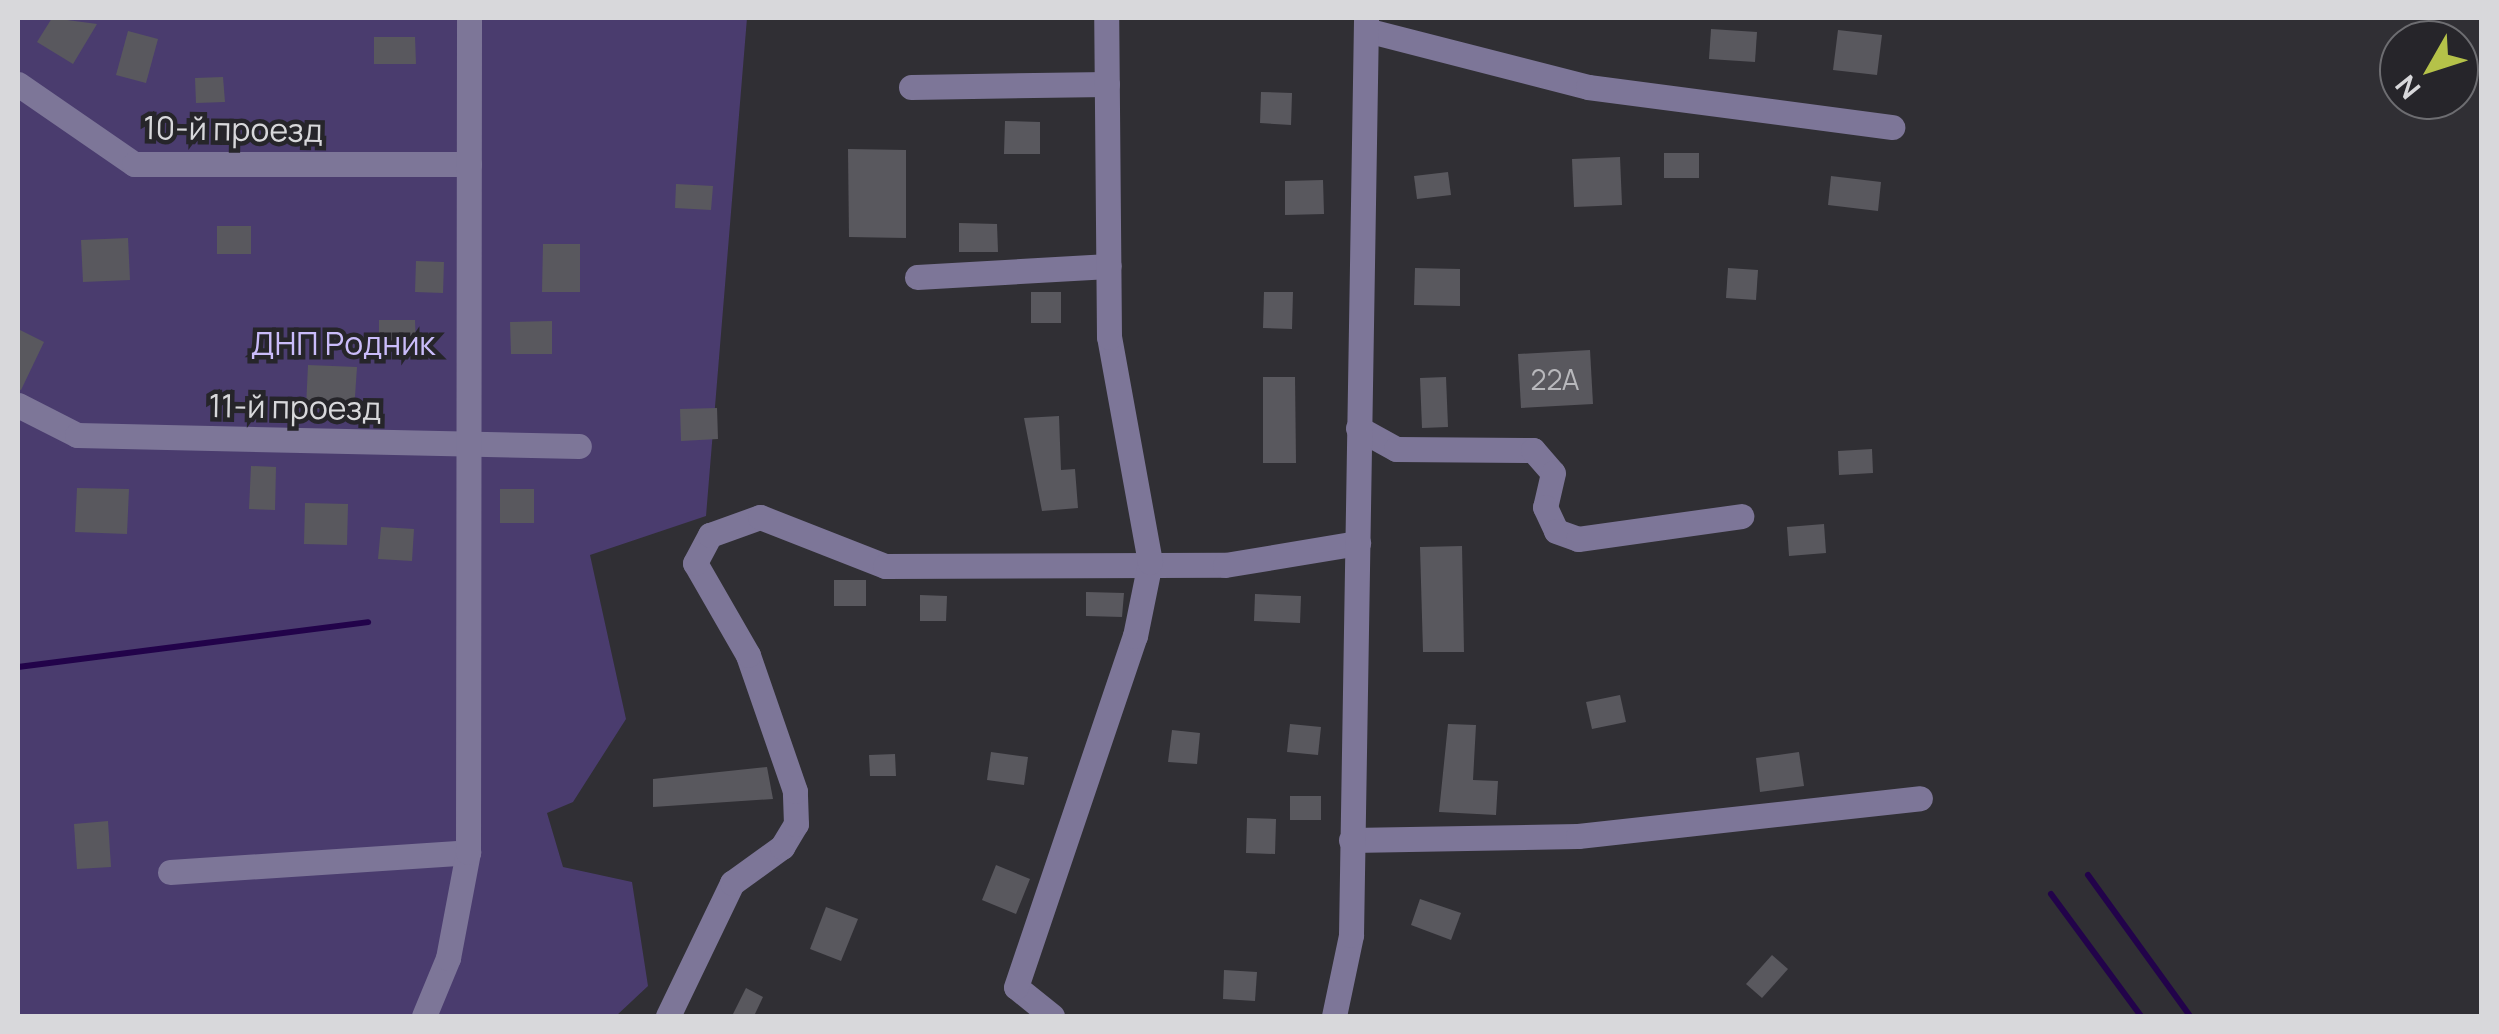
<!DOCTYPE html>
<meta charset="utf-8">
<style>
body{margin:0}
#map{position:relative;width:2499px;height:1034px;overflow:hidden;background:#302f34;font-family:Manrope,sans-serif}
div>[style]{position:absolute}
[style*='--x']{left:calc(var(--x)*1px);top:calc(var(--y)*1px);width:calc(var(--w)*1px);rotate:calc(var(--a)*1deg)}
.green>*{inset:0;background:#4a3c6e}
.stream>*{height:6px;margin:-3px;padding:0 3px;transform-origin:3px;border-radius:3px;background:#22034a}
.building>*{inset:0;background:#59585e}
.minor>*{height:25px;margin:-12.5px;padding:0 12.5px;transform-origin:12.5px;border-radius:12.5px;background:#7d7698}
span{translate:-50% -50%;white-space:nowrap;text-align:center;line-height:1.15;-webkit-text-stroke:9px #26252a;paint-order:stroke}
.number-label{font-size:28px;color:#b8b8bc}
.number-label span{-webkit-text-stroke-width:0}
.street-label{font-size:32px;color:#d8d8db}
.park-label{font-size:32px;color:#cabcfa}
.frame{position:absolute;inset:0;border:20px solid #d8d8db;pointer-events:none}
.north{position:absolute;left:2379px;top:20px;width:100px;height:100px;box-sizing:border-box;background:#26252a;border:2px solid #6d6d71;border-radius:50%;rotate:231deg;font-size:28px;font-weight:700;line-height:40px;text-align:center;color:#d8d8db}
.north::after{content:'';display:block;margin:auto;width:35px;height:45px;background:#b5c249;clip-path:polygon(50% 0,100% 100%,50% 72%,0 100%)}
</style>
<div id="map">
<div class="green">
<div style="clip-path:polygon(18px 18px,747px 18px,706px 516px,590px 555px,626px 719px,573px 802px,547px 813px,563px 867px,632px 882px,648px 986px,616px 1016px,18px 1016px)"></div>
</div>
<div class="stream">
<div style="--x:18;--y:667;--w:353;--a:-7.3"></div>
<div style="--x:2088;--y:875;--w:174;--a:54.1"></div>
<div style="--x:2051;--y:894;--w:152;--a:53.6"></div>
</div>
<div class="building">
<div style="clip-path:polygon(52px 18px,97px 24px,73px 64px,37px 42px)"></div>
<div style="clip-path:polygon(1711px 29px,1757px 32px,1755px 62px,1709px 59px)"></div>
<div style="clip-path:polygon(1838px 30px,1882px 35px,1877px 75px,1833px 70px)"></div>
<div style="clip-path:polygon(128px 31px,158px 39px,146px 83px,116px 75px)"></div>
<div style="clip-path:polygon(374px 37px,415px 37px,416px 64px,374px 64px)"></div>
<div style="clip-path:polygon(223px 77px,225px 102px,196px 103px,195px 78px)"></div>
<div style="clip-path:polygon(1261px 92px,1292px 93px,1291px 125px,1260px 123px)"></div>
<div style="clip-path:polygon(1005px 121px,1040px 122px,1040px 154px,1004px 154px)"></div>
<div style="clip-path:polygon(848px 149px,906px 150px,906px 238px,849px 237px)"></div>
<div style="clip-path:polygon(1664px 153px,1699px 153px,1699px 178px,1664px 178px)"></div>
<div style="clip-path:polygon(1620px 157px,1622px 205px,1574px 207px,1572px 159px)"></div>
<div style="clip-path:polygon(1448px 172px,1451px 195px,1417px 199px,1414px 176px)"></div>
<div style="clip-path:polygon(1831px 176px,1881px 182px,1878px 211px,1828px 205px)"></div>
<div style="clip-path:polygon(1323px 180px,1324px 214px,1285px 215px,1285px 181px)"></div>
<div style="clip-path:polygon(676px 184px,713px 186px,711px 210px,675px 208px)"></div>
<div style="clip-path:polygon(959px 223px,997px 224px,998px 252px,959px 252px)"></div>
<div style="clip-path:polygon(217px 226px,251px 226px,251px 254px,217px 254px)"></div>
<div style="clip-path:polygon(128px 238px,130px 280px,83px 282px,81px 240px)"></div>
<div style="clip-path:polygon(543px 244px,580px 244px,580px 292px,542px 292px)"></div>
<div style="clip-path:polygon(416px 261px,444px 262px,443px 293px,415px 292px)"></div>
<div style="clip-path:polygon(1415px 268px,1460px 269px,1460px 306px,1414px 305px)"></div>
<div style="clip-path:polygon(1728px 268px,1758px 270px,1756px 300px,1726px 298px)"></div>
<div style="clip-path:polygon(1031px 292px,1061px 292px,1061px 323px,1031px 323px)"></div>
<div style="clip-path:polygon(1264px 292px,1293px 292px,1292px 329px,1263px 328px)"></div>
<div style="clip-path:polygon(379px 320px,415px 320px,416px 349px,379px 350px)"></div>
<div style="clip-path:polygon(552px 321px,552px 354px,511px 354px,510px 322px)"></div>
<div style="clip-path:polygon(18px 329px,44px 342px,21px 390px,18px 389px)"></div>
<div style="clip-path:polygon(1590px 350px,1593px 404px,1521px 408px,1518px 354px)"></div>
<div style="clip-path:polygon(308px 365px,357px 367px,354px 411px,306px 408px)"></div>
<div style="clip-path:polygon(1263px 377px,1295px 377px,1296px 463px,1263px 463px)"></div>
<div style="clip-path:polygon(1446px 377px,1448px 427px,1422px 428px,1420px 378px)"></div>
<div style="clip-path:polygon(717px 408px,718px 439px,681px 441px,680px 409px)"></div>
<div style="clip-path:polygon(1059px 416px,1061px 470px,1075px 469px,1078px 508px,1042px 511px,1024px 418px)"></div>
<div style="clip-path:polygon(1872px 449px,1873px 473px,1839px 475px,1838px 451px)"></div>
<div style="clip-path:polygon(251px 466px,276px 467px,275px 510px,249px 509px)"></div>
<div style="clip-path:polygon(77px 488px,129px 489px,127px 534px,75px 532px)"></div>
<div style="clip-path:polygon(500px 489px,534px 489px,534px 523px,500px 523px)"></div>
<div style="clip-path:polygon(305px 503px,348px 504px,347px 545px,304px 544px)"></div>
<div style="clip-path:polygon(1824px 524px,1826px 553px,1789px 556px,1787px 527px)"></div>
<div style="clip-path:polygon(381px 527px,414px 529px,412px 561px,378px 559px)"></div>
<div style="clip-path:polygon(1462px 546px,1464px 652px,1423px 652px,1420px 547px)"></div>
<div style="clip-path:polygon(834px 580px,866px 580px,866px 606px,834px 606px)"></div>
<div style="clip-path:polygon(1086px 592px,1124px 593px,1122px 617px,1086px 616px)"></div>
<div style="clip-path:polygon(1255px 594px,1301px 596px,1300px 623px,1254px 621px)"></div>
<div style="clip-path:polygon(920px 595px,947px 596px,946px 621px,920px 621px)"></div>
<div style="clip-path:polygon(1620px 695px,1626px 722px,1592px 729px,1586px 702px)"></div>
<div style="clip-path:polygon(1290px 724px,1321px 727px,1318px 755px,1287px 752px)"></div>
<div style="clip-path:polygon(1448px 724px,1476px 725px,1473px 780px,1498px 781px,1496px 815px,1439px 812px)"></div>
<div style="clip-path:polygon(1172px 730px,1200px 733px,1197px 764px,1168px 762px)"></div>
<div style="clip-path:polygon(991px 752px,1028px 757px,1024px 785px,987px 780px)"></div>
<div style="clip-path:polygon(1799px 752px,1804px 786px,1760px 792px,1756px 758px)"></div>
<div style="clip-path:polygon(895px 754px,896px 776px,870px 776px,869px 755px)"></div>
<div style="clip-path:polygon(767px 767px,773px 799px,653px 807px,653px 779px)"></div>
<div style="clip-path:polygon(1290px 796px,1321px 796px,1321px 820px,1290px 820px)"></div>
<div style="clip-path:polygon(1247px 818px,1276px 819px,1275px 854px,1246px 853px)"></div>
<div style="clip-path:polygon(108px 821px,111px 867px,77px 869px,74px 824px)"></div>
<div style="clip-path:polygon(996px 865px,1030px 879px,1016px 914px,982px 900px)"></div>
<div style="clip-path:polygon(1420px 899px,1461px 913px,1451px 940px,1411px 925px)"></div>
<div style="clip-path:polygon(826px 907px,858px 919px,841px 961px,810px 949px)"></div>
<div style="clip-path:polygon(1772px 955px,1788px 969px,1762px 998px,1746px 984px)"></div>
<div style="clip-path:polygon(1224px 970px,1257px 972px,1255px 1001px,1223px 999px)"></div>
<div style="clip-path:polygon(746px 988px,763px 997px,754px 1016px,732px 1016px)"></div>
</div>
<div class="minor">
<div style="--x:1366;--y:30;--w:229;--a:14.4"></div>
<div style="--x:1588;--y:87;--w:307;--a:7.5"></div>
<div style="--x:18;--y:84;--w:141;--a:34.6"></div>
<div style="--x:134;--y:164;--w:335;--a:0"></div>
<div style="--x:911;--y:87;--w:196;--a:-0.9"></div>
<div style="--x:917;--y:277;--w:192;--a:-3.3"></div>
<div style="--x:18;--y:405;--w:66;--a:27"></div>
<div style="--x:77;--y:435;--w:502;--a:1.26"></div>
<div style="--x:1358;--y:428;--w:43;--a:28.9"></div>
<div style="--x:1396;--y:449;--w:137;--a:0.4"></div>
<div style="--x:1533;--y:450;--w:30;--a:49"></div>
<div style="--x:1553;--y:473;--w:35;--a:103"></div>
<div style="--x:1545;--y:507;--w:26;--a:65"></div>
<div style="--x:1556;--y:531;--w:23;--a:20"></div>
<div style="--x:1578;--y:539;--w:165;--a:-8"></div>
<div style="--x:1351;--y:840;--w:227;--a:-1"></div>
<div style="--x:1578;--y:836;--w:344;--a:-6.3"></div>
<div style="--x:170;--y:872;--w:299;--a:-3.8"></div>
<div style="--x:424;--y:1016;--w:63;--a:-67.5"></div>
<div style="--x:448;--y:958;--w:108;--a:-79.3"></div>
<div style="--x:468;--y:852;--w:834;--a:-89.93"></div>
<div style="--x:668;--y:1016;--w:148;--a:-64.3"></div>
<div style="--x:732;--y:883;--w:62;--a:-35.8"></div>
<div style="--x:782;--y:847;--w:27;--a:-59"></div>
<div style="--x:796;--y:824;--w:33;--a:-92"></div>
<div style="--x:795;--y:791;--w:144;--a:-109.1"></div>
<div style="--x:748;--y:655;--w:106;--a:-119.9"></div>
<div style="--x:695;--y:563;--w:32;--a:-62"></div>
<div style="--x:710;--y:535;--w:53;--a:-19.8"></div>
<div style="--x:760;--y:517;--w:134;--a:21.4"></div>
<div style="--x:885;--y:566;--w:340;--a:-0.2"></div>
<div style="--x:1225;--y:565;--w:135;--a:-9.4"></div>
<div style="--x:1052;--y:1016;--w:46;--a:-141.1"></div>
<div style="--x:1016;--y:987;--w:371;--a:-71.3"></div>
<div style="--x:1135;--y:636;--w:76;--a:-78.5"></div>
<div style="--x:1150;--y:562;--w:229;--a:-100.3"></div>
<div style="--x:1109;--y:337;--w:319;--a:-90.5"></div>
<div style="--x:1334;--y:1016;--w:83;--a:-78.1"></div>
<div style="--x:1351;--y:935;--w:917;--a:-89.06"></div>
</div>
<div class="number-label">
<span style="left:1555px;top:379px">22А</span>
</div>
<div class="street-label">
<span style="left:233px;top:129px;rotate:1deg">10-й проезд</span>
<span style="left:295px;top:407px;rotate:1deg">11-й проезд</span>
</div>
<div class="park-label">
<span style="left:343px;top:343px">ДНП Родник</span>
</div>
<div class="frame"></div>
<div class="north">N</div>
</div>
